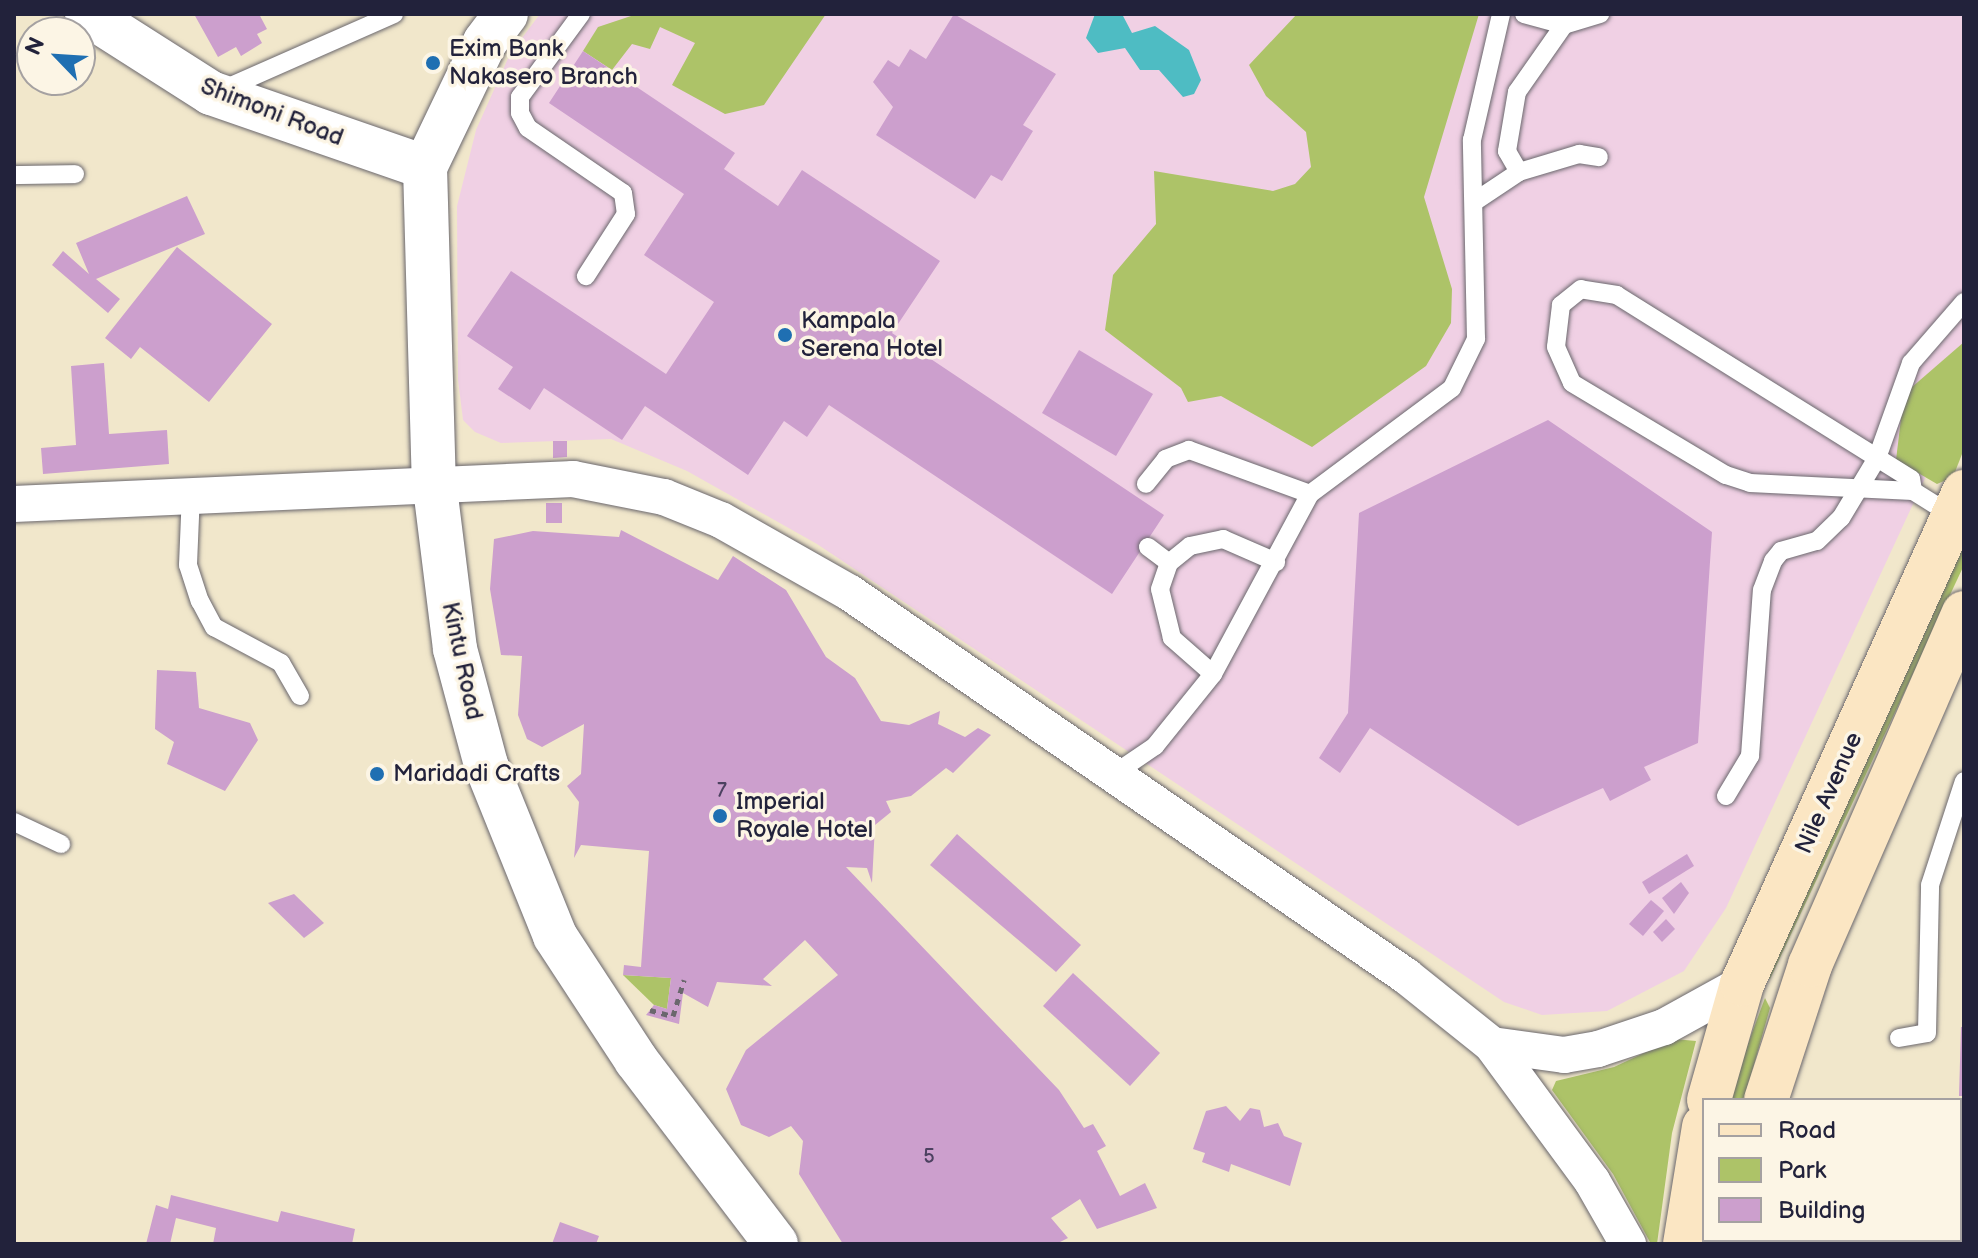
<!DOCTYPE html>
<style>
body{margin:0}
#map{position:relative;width:1978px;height:1258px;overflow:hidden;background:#f1e7cb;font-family:"Balsamiq Sans",sans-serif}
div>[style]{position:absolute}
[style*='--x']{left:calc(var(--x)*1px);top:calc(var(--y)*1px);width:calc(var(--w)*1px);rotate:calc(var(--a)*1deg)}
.built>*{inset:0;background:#f0d0e4}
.green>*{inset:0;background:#adc368}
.water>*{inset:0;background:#4ebcc3}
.building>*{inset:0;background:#cc9fcd}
.path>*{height:5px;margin-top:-2.5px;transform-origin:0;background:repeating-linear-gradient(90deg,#6a676d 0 6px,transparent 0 12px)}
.roads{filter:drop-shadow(0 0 2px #6a676d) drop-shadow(0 0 2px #6a676d)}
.service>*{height:18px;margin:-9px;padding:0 9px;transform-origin:9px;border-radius:9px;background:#fff}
.minor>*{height:36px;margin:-18px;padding:0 18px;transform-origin:18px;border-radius:18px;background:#fff}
.tertiary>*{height:44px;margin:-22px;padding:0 22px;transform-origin:22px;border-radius:22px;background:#fff}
.secondary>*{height:44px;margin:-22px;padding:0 22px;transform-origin:22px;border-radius:22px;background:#fbe6c3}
.dots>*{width:22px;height:22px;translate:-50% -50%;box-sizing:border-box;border:4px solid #fcf5e5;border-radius:50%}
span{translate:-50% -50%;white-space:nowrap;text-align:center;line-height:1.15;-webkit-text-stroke:7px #fcf5e5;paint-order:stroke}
.number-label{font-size:20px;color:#4c4160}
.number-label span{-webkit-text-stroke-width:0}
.poi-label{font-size:24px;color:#22223b}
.left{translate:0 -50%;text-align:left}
.street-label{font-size:24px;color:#22223b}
.frame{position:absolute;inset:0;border:16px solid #22223b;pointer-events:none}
.legend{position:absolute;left:1702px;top:1098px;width:260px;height:144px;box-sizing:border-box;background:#fcf5e5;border:2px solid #a5a1a1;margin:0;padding:10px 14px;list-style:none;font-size:24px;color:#22223b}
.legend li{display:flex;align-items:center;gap:16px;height:40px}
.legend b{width:40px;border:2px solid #a5a1a1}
.north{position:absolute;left:16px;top:16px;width:80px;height:80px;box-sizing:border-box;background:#fcf5e5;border:2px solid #a5a1a1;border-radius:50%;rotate:295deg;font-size:22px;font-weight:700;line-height:32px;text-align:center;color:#22223b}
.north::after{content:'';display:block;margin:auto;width:28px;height:36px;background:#1f6fb2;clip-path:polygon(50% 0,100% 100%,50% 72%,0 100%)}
</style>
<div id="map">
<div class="built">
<div style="clip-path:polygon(540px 14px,1964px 14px,1964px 394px,1726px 908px,1684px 971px,1607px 1011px,1542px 1015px,1504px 1002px,817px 544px,687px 471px,611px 439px,501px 443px,475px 432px,463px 420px,458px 380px,457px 206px,476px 130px,510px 54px)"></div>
</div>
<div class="green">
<div style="clip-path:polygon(637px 14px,826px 14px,764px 105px,725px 114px,672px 85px,695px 43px,660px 27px,650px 49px,632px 44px,612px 70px,583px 51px,598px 27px)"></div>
<div style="clip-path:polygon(1297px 14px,1479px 14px,1424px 197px,1452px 289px,1451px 323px,1426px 366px,1312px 447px,1221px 396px,1188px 402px,1181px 388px,1105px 330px,1113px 275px,1156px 224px,1154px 171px,1273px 191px,1295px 184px,1311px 167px,1306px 132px,1266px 96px,1249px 65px)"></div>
<div style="clip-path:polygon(1964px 342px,1964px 449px,1953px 477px,1937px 484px,1896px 460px,1904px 394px)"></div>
<div style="clip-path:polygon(1964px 529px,1964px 565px,1770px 979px,1766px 977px)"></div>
<div style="clip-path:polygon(623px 975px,671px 978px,667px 1009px,654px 1005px)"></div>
<div style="clip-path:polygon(1765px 998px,1770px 1008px,1744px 1100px,1727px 1100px)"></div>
<div style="clip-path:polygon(1674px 1039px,1696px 1041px,1672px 1133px,1657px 1244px,1651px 1244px,1613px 1174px,1552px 1090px,1556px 1081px,1614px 1067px)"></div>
</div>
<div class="water">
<div style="clip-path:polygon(1095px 14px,1122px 14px,1132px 33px,1155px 26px,1189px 50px,1201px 80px,1194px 94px,1183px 97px,1159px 70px,1140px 70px,1125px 48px,1098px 53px,1086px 38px)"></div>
</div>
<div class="building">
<div style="clip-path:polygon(194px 14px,259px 14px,267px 29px,257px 34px,262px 43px,241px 56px,236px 47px,218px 57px)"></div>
<div style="clip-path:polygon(954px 14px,1056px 74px,1023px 125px,1033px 131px,1002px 181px,991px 175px,975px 199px,876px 135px,893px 107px,873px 82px,888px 60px,899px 67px,910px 49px,926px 59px)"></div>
<div style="clip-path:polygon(583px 51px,735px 153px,724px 169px,778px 206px,802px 170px,940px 261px,892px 333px,1164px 515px,1112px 594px,829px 405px,807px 437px,784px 421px,748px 475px,645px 406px,622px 440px,544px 388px,530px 410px,498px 389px,513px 367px,467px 336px,511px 271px,666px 374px,714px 302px,644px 255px,684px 194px,549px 103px)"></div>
<div style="clip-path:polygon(187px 196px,205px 234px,96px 279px,120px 299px,108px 313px,52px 265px,63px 251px,89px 274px,76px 243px)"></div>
<div style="clip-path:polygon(177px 247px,272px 324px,209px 402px,140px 347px,131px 359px,105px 338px)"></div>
<div style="clip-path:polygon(1079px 350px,1153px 394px,1116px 456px,1042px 413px)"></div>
<div style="clip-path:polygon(104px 363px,109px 434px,167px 430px,169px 464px,43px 474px,41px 448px,76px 445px,71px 366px)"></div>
<div style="clip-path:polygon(1548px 420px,1712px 532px,1698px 743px,1644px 767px,1651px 780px,1610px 801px,1603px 788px,1518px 826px,1370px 728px,1340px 773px,1319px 758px,1348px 713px,1359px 513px)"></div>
<div style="clip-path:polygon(553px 441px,567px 441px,567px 457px,553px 458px)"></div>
<div style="clip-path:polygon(546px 503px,562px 503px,562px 523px,546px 523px)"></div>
<div style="clip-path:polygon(621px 530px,718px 580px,733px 556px,786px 590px,826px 657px,855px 678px,881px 721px,909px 725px,940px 711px,938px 724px,965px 737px,978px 728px,991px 735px,953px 773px,946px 768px,911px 796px,886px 801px,891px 812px,875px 825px,872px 883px,867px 868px,846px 867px,1059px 1090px,1084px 1128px,1093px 1124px,1106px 1146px,1097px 1151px,1120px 1196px,1145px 1183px,1157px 1208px,1097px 1229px,1080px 1199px,1051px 1218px,1068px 1238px,1056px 1244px,843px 1244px,799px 1174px,803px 1141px,791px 1126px,769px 1137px,741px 1125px,726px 1089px,746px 1050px,838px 975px,805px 940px,763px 979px,772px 986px,717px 982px,708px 1007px,683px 993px,679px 1024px,646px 1015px,654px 1005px,667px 1009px,671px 978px,623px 975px,624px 965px,641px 967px,649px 851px,581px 845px,574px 858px,579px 802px,567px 786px,581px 774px,584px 724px,542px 747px,527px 739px,518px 715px,522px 656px,501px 655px,490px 589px,494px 539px,533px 531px,619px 537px)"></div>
<div style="clip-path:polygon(157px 670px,196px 672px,199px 708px,250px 723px,258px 740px,225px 791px,167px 764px,174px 742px,155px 729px)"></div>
<div style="clip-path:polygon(957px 834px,1081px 945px,1056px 972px,930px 865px)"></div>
<div style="clip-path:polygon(1687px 854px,1694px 866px,1649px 894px,1642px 882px)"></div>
<div style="clip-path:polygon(1681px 882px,1689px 893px,1674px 914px,1662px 898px)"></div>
<div style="clip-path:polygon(294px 894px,324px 923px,304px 938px,268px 903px)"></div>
<div style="clip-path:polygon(1651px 900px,1664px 911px,1643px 936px,1629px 924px)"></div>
<div style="clip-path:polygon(1666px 919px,1675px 929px,1662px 942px,1653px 932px)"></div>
<div style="clip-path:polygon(1073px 973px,1160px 1053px,1130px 1086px,1043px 1006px)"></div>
<div style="clip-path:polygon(1961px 1027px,1964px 1027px,1964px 1096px,1959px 1096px)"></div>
<div style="clip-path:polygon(1226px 1106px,1240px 1121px,1250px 1108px,1260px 1110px,1264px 1127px,1278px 1123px,1284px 1136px,1302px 1143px,1290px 1186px,1231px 1164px,1229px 1172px,1202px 1162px,1205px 1153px,1193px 1149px,1206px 1111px)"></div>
<div style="clip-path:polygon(171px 1195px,278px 1222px,281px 1211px,355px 1229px,352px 1244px,213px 1244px,216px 1228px,176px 1218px,170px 1244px,146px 1244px,156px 1205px,168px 1209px)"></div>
<div style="clip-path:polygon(560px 1222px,599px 1236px,596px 1244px,552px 1244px)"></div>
</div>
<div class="path">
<div style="--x:650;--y:1010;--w:24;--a:15"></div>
<div style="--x:673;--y:1016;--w:38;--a:-73"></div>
</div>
<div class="roads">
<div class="service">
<div style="--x:581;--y:14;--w:103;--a:126.3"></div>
<div style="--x:520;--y:97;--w:16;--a:90"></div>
<div style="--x:520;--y:113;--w:17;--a:62"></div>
<div style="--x:528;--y:128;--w:115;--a:34.4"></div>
<div style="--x:623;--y:193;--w:21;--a:82"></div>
<div style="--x:626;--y:214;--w:74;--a:122.8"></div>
<div style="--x:1524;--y:14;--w:41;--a:15.4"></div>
<div style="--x:1564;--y:25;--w:38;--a:-17"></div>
<div style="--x:222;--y:90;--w:188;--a:-23.8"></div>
<div style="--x:1519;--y:172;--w:24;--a:-120"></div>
<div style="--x:1507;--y:151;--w:60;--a:-80.4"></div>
<div style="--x:1517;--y:92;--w:82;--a:-55"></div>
<div style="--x:14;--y:175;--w:61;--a:-0.9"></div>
<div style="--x:1477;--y:200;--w:50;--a:-33.7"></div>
<div style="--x:1519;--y:172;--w:63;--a:-16.7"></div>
<div style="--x:1579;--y:154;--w:20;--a:9"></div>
<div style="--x:1913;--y:491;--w:12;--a:-99"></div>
<div style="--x:1911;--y:479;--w:347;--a:-148"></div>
<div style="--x:1617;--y:295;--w:36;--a:-171"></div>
<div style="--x:1581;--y:289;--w:26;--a:141"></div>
<div style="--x:1561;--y:305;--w:42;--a:96.8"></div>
<div style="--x:1556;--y:347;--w:39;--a:66"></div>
<div style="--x:1572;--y:383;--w:179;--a:30.9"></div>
<div style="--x:1726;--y:475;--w:25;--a:18"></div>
<div style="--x:1750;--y:483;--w:163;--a:2.8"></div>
<div style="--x:1913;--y:491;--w:47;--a:32"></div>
<div style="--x:191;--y:493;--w:72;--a:92.4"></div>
<div style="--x:188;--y:565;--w:38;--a:72"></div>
<div style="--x:200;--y:601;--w:30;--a:62"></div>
<div style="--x:214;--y:627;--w:76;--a:28.2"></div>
<div style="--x:281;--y:663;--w:38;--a:60"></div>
<div style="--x:1310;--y:494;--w:177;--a:-36.7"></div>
<div style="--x:1452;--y:388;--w:55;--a:-63.9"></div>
<div style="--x:1476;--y:339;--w:199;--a:-91.2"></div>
<div style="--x:1472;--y:140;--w:129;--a:-77"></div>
<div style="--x:1148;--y:547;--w:26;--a:37"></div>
<div style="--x:1213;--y:674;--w:55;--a:-138.7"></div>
<div style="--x:1172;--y:638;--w:50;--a:-103.8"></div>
<div style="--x:1160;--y:589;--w:28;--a:-71"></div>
<div style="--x:1169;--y:563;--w:27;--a:-39"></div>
<div style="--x:1190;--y:546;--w:34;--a:-12"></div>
<div style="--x:1223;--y:539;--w:58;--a:23.5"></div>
<div style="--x:1114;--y:774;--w:50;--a:-34.3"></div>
<div style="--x:1155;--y:746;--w:92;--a:-51.1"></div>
<div style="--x:1213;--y:674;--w:204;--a:-61.7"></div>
<div style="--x:1310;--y:494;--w:129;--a:-160"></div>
<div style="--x:1189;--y:450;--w:25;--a:159"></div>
<div style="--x:1166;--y:459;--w:32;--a:129"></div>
<div style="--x:1726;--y:796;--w:47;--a:-59"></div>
<div style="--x:1750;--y:756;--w:166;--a:-85.9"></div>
<div style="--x:1762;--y:590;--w:31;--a:-69"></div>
<div style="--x:1773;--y:561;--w:13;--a:-51"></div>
<div style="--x:1781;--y:551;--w:37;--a:-16"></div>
<div style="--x:1817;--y:541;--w:33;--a:-44"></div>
<div style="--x:1841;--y:518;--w:70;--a:-59"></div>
<div style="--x:1877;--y:458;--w:101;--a:-70.3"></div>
<div style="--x:1911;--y:363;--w:81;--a:-49"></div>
<div style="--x:14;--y:822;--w:52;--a:25.1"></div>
<div style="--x:1899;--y:1038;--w:28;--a:-10"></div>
<div style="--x:1927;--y:1033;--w:148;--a:-88.8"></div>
<div style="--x:1930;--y:885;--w:109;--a:-71.9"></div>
</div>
<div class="minor">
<div style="--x:14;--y:504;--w:560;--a:-2.56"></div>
<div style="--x:573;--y:479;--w:93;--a:11.2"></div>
<div style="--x:664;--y:497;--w:61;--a:22"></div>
<div style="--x:721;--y:520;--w:148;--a:29.5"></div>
<div style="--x:850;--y:593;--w:675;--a:34.56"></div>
<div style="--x:1406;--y:976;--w:110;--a:38.7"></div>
<div style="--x:1492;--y:1045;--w:169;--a:53.7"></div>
<div style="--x:1592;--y:1181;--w:73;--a:60.3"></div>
<div style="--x:1492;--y:1045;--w:73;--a:7.9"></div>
<div style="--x:1564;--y:1055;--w:35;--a:-10"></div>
<div style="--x:1598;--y:1049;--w:70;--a:-18.4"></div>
<div style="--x:1664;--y:1027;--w:89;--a:-28.9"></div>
</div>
<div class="tertiary">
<div style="--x:87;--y:14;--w:147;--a:32.5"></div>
<div style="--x:211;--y:93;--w:226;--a:19.1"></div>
<div style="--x:506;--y:14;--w:35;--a:127"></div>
<div style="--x:485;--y:42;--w:139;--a:115.6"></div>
<div style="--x:425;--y:167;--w:313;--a:88.4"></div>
<div style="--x:434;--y:480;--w:170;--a:82.9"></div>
<div style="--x:455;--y:649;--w:120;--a:75"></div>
<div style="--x:486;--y:765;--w:184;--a:68"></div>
<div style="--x:555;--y:936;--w:148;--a:56.8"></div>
<div style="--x:636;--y:1060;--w:231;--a:52.7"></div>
</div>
<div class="secondary">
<div style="--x:1709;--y:1100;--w:121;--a:-74.1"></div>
<div style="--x:1742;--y:984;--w:540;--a:-65.71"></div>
<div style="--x:1766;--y:1100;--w:142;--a:-71.9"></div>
<div style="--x:1810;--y:965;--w:384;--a:-66.4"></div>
<div style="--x:1685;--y:1244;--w:119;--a:-80.8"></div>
<div style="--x:1745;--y:1244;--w:4;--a:-90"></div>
</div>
</div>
<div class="dots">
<div style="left:433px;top:63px;background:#1f6fb2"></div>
<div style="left:785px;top:335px;background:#1f6fb2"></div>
<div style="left:377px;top:774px;background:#1f6fb2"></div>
<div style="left:720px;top:816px;background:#1f6fb2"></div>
</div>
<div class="number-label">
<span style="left:722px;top:791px">7</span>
<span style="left:929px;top:1157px">5</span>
</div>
<div class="poi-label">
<span class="left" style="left:449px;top:63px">Exim Bank<br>Nakasero Branch</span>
<span class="left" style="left:801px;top:335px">Kampala<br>Serena Hotel</span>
<span class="left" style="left:393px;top:774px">Maridadi Crafts</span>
<span class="left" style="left:736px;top:816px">Imperial<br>Royale Hotel</span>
</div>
<div class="street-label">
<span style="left:272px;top:112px;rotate:21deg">Shimoni Road</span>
<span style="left:462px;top:661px;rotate:78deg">Kintu Road</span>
<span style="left:1829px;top:793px;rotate:-66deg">Nile Avenue</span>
</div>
<div class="frame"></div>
<ul class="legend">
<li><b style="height:10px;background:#fbe6c3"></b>Road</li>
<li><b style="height:22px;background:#adc368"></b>Park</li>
<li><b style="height:22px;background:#cc9fcd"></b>Building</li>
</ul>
<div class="north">N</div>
</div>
